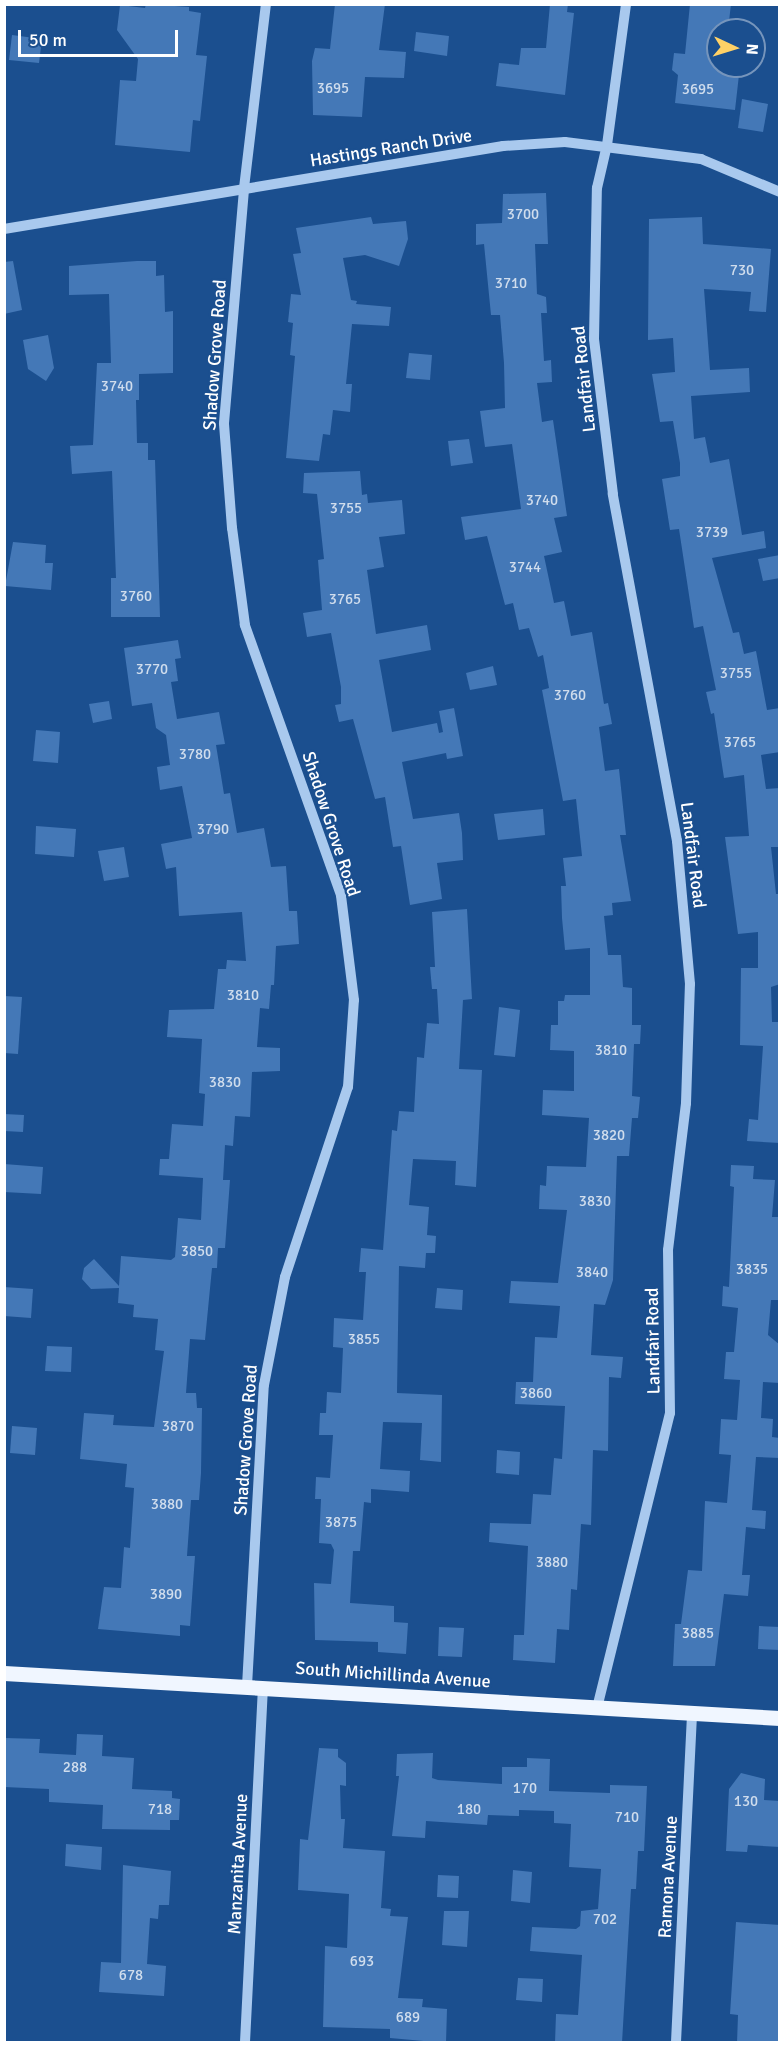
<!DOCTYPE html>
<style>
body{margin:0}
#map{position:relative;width:784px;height:2047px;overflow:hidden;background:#1b4f8f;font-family:Signika,sans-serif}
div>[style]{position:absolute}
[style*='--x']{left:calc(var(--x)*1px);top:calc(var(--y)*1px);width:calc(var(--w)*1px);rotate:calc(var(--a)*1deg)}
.building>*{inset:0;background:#4478b7}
.minor>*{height:10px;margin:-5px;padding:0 5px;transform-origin:5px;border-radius:5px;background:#a9c9ee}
.major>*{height:15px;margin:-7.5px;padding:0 7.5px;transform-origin:7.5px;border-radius:7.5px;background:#f0f6ff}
span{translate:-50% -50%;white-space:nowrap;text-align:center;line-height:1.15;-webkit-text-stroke:4.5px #1b4f8f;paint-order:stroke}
.number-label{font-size:15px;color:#d0dded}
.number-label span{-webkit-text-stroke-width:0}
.street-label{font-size:18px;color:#fff}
.frame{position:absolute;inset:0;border:6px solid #fff;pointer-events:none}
.north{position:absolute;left:706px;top:18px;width:60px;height:60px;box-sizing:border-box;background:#1b4f8f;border:2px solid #7695bc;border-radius:50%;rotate:94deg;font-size:16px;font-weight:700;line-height:24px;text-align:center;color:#fff}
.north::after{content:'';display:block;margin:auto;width:21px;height:27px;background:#ffd166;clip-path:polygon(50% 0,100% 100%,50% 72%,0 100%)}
.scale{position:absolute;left:18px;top:30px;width:160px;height:27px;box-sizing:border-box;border:3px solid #fff;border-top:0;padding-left:8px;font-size:18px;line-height:21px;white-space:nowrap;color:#fff;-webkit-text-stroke:4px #1b4f8f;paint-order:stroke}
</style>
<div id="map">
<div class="building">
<div style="clip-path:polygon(146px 4px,189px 7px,189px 11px,201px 13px,196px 55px,207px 56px,200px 121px,193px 120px,190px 152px,115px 145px,120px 80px,136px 81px,138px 59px,117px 30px,120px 5px,145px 8px)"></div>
<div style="clip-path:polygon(335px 4px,385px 4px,379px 50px,406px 52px,404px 78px,365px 77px,362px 117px,313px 115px,312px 61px,315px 48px,330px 49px)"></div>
<div style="clip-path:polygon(550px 4px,568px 4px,567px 12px,574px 13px,565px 95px,496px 86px,499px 63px,519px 65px,521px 48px,546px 48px)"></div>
<div style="clip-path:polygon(690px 4px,731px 4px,728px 30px,718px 30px,718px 66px,740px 66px,735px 110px,675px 103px,678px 75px,672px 70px,674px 53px,685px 54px)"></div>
<div style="clip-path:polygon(416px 32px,449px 36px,447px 56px,414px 51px)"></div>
<div style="clip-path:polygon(12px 35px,42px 39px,39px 63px,9px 60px)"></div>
<div style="clip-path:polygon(742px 99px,768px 104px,763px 132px,738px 128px)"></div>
<div style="clip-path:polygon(546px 193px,548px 244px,535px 244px,537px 294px,546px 297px,547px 313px,541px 313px,544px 361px,551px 360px,552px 382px,537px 383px,542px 422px,553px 420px,567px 516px,554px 518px,562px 552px,544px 556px,554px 603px,564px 601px,571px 636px,592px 632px,604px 704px,608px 703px,612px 724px,599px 727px,605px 771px,619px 769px,626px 835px,620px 835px,631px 901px,612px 903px,613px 915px,604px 916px,608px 955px,621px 955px,623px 987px,632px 988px,632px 1025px,641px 1025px,640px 1044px,634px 1044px,632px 1096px,640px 1097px,638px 1118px,632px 1118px,629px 1156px,617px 1156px,613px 1280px,605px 1305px,594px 1304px,591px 1355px,623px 1357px,621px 1378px,609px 1377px,608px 1451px,593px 1450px,591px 1525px,581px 1524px,577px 1590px,571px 1589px,569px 1630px,557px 1629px,555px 1663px,513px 1660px,514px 1635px,524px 1635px,528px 1546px,489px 1542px,490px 1523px,531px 1524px,533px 1494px,551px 1495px,554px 1458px,562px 1459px,565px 1406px,515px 1404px,516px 1382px,533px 1382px,535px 1337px,557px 1338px,560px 1306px,509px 1303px,511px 1281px,558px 1283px,567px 1210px,539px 1209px,540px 1185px,546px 1186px,547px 1166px,586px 1167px,589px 1118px,542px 1115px,543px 1090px,574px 1091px,574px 1051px,550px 1050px,551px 1025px,558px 1025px,558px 1001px,564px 1001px,565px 995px,590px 995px,590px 948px,565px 950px,562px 918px,561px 886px,566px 886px,563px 858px,582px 856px,576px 799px,563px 801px,542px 690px,549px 688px,543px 655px,538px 657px,529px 628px,519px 630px,513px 603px,505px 605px,487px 536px,465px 540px,461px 517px,521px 509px,512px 444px,485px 447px,480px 411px,505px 408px,504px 363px,500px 315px,491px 315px,484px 244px,476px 245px,476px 224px,502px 223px,503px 194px)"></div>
<div style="clip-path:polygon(371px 217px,373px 224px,406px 221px,408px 239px,399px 266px,365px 255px,343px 258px,351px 300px,357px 301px,356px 304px,391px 307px,389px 326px,352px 324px,346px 384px,352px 384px,350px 412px,333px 410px,330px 435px,323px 434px,319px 461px,286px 458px,295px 356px,290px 355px,293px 323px,288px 322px,291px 294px,301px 295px,293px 254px,301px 253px,296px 228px)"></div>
<div style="clip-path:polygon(702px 217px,703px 244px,771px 249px,766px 312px,749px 311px,751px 292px,704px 289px,710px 370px,749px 368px,750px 392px,691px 396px,694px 439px,705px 437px,710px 463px,729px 459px,742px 535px,764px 531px,766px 548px,712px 558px,733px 633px,739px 632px,744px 654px,756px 651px,767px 710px,780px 708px,780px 752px,761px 755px,766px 789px,780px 788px,780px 847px,771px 847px,776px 894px,780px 894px,780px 984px,771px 987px,772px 1022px,780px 1022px,780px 1143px,747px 1141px,749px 1119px,758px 1120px,763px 1046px,740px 1045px,741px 968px,758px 968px,758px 932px,738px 934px,725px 837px,749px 836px,744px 775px,724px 778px,714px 713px,711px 714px,706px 692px,716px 690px,703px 626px,694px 628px,679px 529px,670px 530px,662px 479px,680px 476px,680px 463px,673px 421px,660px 422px,652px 374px,675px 372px,673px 338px,648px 340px,649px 219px)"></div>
<div style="clip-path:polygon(13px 261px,22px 310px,4px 314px,4px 262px)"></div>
<div style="clip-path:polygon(137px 261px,156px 261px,156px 276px,164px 275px,165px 312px,173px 311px,173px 373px,139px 374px,139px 400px,136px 400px,137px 443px,148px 443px,148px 460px,155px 460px,160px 617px,111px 617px,111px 578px,116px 578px,112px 471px,72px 474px,70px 446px,93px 445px,97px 363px,111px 363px,109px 294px,69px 295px,69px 266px)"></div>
<div style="clip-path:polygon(48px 335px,54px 368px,46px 381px,28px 369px,23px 340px)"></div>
<div style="clip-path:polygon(409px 353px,432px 355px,430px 380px,406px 378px)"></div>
<div style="clip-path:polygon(469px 439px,473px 463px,451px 466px,448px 441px)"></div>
<div style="clip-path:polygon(360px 471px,362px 495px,367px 494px,368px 503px,402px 500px,405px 534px,379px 537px,384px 567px,367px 570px,376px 634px,427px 625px,431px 650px,379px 660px,392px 732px,437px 723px,439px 733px,443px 732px,439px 711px,454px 708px,463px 756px,447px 759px,446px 753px,402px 762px,413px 819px,459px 813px,462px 833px,463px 860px,437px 863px,442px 899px,410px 905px,401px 846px,393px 847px,385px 797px,375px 799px,353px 719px,339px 722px,335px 705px,341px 704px,341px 687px,331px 633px,307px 637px,303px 613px,322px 610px,318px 560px,324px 559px,317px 494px,303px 493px,304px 473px)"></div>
<div style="clip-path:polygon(13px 542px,46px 545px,45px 563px,53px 563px,51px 590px,5px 586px)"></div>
<div style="clip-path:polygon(780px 555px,780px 578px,763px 581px,758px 559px)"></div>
<div style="clip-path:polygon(178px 640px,181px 658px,175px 659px,178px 681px,171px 682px,177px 719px,219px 712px,225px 744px,216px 745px,224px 794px,230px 793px,237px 833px,264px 828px,271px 867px,286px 866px,289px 911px,297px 911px,299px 944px,276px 946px,274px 985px,271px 985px,269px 1009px,260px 1008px,257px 1047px,280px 1048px,280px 1071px,252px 1072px,250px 1117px,235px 1116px,233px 1146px,225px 1145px,223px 1180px,230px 1180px,225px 1248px,218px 1248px,217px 1268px,212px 1268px,205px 1340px,190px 1339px,186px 1393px,196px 1393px,197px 1408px,202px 1408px,201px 1473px,199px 1500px,191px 1500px,187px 1556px,195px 1556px,190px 1626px,180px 1625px,180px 1636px,98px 1629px,104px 1587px,121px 1588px,124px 1547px,130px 1548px,134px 1488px,125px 1487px,127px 1464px,80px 1459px,84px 1413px,114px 1415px,113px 1425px,154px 1427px,164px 1351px,155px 1350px,158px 1319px,133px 1317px,134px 1305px,118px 1303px,119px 1288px,91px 1289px,82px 1279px,84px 1268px,94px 1259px,119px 1286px,121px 1256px,171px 1260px,175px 1257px,178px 1218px,201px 1220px,203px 1178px,159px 1175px,160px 1159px,169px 1159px,172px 1124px,203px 1126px,205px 1094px,199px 1093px,202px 1039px,167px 1037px,169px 1010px,214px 1009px,218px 969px,226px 969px,227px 960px,246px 961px,242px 912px,179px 916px,176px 867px,166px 869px,161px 844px,192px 838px,182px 786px,160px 790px,157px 767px,170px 765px,166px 735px,156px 728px,152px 703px,132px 706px,124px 648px)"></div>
<div style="clip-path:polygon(493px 666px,497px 685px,470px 690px,466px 673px)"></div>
<div style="clip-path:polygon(109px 701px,112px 719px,93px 723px,89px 704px)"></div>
<div style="clip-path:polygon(36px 730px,60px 732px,58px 763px,33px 761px)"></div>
<div style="clip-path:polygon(543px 809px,545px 835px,498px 840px,494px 814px)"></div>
<div style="clip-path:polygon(36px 826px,76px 829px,74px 857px,35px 854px)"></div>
<div style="clip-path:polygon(124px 847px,129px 877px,104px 881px,98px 851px)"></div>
<div style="clip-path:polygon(467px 909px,472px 999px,463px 1000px,459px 1069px,482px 1070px,476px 1187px,455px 1185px,456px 1161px,413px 1159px,409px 1205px,429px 1207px,427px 1235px,436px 1236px,435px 1253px,426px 1253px,425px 1268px,399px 1266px,397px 1393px,442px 1395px,441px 1462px,420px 1460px,422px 1423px,383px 1422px,380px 1469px,410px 1471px,409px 1492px,371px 1489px,371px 1503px,364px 1502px,360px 1551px,353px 1551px,350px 1603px,394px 1606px,394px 1622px,408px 1623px,406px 1654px,378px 1652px,378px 1642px,315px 1640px,314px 1583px,331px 1584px,334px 1550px,331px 1544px,319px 1543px,321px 1499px,315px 1499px,316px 1477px,330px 1478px,333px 1435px,319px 1435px,320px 1413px,326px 1413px,327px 1392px,341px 1393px,343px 1348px,333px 1347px,334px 1318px,363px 1320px,366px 1272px,359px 1272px,361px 1248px,383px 1250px,392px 1130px,397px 1131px,399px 1111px,414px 1112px,417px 1057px,424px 1058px,427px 1023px,439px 1024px,437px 989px,432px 989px,430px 967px,435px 967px,432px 912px)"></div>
<div style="clip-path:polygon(4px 996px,22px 997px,18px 1054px,4px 1053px)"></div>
<div style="clip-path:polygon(499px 1007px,520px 1010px,515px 1057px,494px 1055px)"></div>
<div style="clip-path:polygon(4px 1114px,24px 1115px,23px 1132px,4px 1131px)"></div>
<div style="clip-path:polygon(4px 1164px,43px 1167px,41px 1194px,4px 1192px)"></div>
<div style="clip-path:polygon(731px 1165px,754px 1166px,753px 1179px,775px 1180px,772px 1217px,780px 1217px,780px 1300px,771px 1300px,768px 1335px,780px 1345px,780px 1383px,763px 1382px,761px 1418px,773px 1419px,772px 1437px,780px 1438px,780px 1458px,756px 1457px,752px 1510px,766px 1511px,765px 1529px,746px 1527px,742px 1575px,750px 1575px,748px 1596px,724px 1594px,715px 1666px,673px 1666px,675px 1624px,681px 1624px,688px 1570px,702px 1571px,705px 1501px,727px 1503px,731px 1455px,719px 1454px,721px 1419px,737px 1420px,740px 1380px,724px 1379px,726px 1352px,734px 1352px,738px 1308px,722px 1306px,723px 1286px,729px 1287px,734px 1187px,730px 1186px)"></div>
<div style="clip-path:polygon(4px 1287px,33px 1289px,31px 1318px,4px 1316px)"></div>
<div style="clip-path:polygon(437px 1288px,463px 1290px,462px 1310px,435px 1308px)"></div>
<div style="clip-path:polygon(47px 1346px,72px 1347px,71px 1372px,45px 1371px)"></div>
<div style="clip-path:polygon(12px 1426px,37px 1428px,35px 1455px,10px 1453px)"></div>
<div style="clip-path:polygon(497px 1450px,520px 1452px,519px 1475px,496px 1473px)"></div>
<div style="clip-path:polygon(759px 1626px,780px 1627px,780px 1650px,758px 1649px)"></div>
<div style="clip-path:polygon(439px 1627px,464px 1628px,462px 1657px,438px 1656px)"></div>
<div style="clip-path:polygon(77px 1734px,103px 1735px,102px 1756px,134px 1758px,132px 1789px,172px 1791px,172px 1798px,180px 1799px,179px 1820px,170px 1820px,170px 1830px,102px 1829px,103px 1805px,49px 1802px,49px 1789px,4px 1787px,5px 1738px,40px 1739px,39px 1753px,76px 1755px)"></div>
<div style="clip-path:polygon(319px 1748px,338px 1749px,338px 1757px,346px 1763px,346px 1786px,340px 1785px,341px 1819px,345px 1819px,343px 1848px,385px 1851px,381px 1908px,391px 1909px,390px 1916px,408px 1917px,398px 1998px,423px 1999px,422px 2007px,447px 2009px,446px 2043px,390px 2038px,390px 2029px,323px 2027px,325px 1946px,347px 1948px,349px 1894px,298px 1890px,300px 1839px,308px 1840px)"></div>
<div style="clip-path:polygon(433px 1753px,432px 1778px,438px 1780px,502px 1784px,502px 1767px,527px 1767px,527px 1758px,550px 1759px,549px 1791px,610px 1793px,610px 1785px,647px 1786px,644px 1851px,638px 1851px,636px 1889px,631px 1889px,622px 2043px,555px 2043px,556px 2014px,578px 2015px,582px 1955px,530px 1951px,532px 1927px,576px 1929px,580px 1926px,581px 1911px,598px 1909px,601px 1869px,569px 1867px,571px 1824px,554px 1823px,554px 1811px,519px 1810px,519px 1816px,488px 1815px,487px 1825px,426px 1821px,425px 1838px,392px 1836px,399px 1776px,396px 1776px,397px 1754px)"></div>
<div style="clip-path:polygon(741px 1773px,765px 1779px,764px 1800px,780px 1801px,780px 1847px,748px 1845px,747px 1852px,726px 1851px,729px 1789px)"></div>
<div style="clip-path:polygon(66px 1844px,102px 1847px,101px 1870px,65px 1866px)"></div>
<div style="clip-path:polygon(123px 1865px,171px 1871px,169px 1905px,159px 1905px,158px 1919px,150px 1918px,147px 1964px,166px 1966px,164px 1996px,99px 1992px,101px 1962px,121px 1963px)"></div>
<div style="clip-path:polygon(513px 1870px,532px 1872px,530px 1903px,511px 1901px)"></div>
<div style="clip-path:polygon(438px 1875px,459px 1876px,458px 1898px,437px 1897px)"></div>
<div style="clip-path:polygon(444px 1911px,469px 1911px,467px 1947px,442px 1945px)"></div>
<div style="clip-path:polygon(736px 1922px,780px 1925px,780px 2043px,737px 2043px,738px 2015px,730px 2014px)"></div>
<div style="clip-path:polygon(518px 1978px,543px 1979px,542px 2002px,516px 2000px)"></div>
</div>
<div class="minor">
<div style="--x:4;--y:229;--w:506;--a:-9.44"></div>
<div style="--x:503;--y:146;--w:62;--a:-3.7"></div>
<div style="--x:565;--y:142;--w:137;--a:7.1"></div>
<div style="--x:701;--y:159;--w:86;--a:22.7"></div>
<div style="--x:247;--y:1686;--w:301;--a:-86.8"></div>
<div style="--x:264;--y:1385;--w:110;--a:-79"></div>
<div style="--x:285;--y:1277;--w:200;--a:-71.7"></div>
<div style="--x:348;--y:1087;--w:87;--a:-86.1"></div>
<div style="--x:354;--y:1000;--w:106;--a:-97.1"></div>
<div style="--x:341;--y:895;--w:287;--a:-109.6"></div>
<div style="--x:245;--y:625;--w:98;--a:-97.6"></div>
<div style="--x:232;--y:528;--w:105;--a:-94.4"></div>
<div style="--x:224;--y:423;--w:236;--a:-85.1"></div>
<div style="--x:244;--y:188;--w:185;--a:-83.2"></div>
<div style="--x:597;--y:1708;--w:304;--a:-76.1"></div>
<div style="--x:670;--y:1413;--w:163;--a:-90.7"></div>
<div style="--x:668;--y:1250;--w:148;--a:-83"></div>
<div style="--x:686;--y:1103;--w:119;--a:-88.1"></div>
<div style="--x:690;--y:984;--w:144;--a:-95.2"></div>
<div style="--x:677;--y:841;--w:353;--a:-100.5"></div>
<div style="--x:613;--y:494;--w:156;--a:-97"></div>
<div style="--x:594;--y:339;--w:151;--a:-88.9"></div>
<div style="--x:597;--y:188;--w:44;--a:-76.9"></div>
<div style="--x:607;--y:145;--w:142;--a:-82.3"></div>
<div style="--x:245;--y:2042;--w:355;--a:-87.1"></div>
<div style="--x:676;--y:2042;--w:329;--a:-87.2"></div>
</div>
<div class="major">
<div style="--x:4;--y:1673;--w:777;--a:3.32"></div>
</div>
<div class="number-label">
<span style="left:333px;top:89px">3695</span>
<span style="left:698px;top:90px">3695</span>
<span style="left:523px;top:215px">3700</span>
<span style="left:742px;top:271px">730</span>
<span style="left:511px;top:284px">3710</span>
<span style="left:117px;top:387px">3740</span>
<span style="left:542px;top:501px">3740</span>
<span style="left:346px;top:509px">3755</span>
<span style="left:712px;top:533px">3739</span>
<span style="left:525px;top:568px">3744</span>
<span style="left:136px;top:597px">3760</span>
<span style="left:345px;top:600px">3765</span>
<span style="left:152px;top:670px">3770</span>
<span style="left:736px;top:674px">3755</span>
<span style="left:570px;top:696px">3760</span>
<span style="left:740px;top:743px">3765</span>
<span style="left:195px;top:755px">3780</span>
<span style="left:213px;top:830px">3790</span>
<span style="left:243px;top:996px">3810</span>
<span style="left:611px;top:1051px">3810</span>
<span style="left:225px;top:1083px">3830</span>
<span style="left:609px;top:1136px">3820</span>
<span style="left:595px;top:1202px">3830</span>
<span style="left:197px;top:1252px">3850</span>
<span style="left:752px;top:1270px">3835</span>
<span style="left:592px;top:1273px">3840</span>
<span style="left:364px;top:1340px">3855</span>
<span style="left:536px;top:1394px">3860</span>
<span style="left:178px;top:1427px">3870</span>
<span style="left:167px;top:1505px">3880</span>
<span style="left:341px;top:1523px">3875</span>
<span style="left:552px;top:1563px">3880</span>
<span style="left:166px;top:1595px">3890</span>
<span style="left:698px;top:1634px">3885</span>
<span style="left:75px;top:1768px">288</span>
<span style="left:525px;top:1789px">170</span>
<span style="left:746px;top:1802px">130</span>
<span style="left:160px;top:1810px">718</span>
<span style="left:469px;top:1810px">180</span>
<span style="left:627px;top:1818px">710</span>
<span style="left:605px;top:1920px">702</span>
<span style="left:362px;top:1962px">693</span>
<span style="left:131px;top:1976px">678</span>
<span style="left:408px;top:2018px">689</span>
</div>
<div class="street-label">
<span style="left:391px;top:148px;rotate:-9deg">Hastings Ranch Drive</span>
<span style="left:215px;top:355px;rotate:-86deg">Shadow Grove Road</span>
<span style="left:584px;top:379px;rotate:-96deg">Landfair Road</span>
<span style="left:331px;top:824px;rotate:72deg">Shadow Grove Road</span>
<span style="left:693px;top:855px;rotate:83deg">Landfair Road</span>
<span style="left:653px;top:1341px;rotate:-91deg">Landfair Road</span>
<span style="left:246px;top:1440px;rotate:-86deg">Shadow Grove Road</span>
<span style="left:393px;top:1675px;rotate:4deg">South Michillinda Avenue</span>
<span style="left:238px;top:1864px;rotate:-87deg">Manzanita Avenue</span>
<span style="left:668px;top:1877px;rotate:-87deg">Ramona Avenue</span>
</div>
<div class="frame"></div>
<div class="north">N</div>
<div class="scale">50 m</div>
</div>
